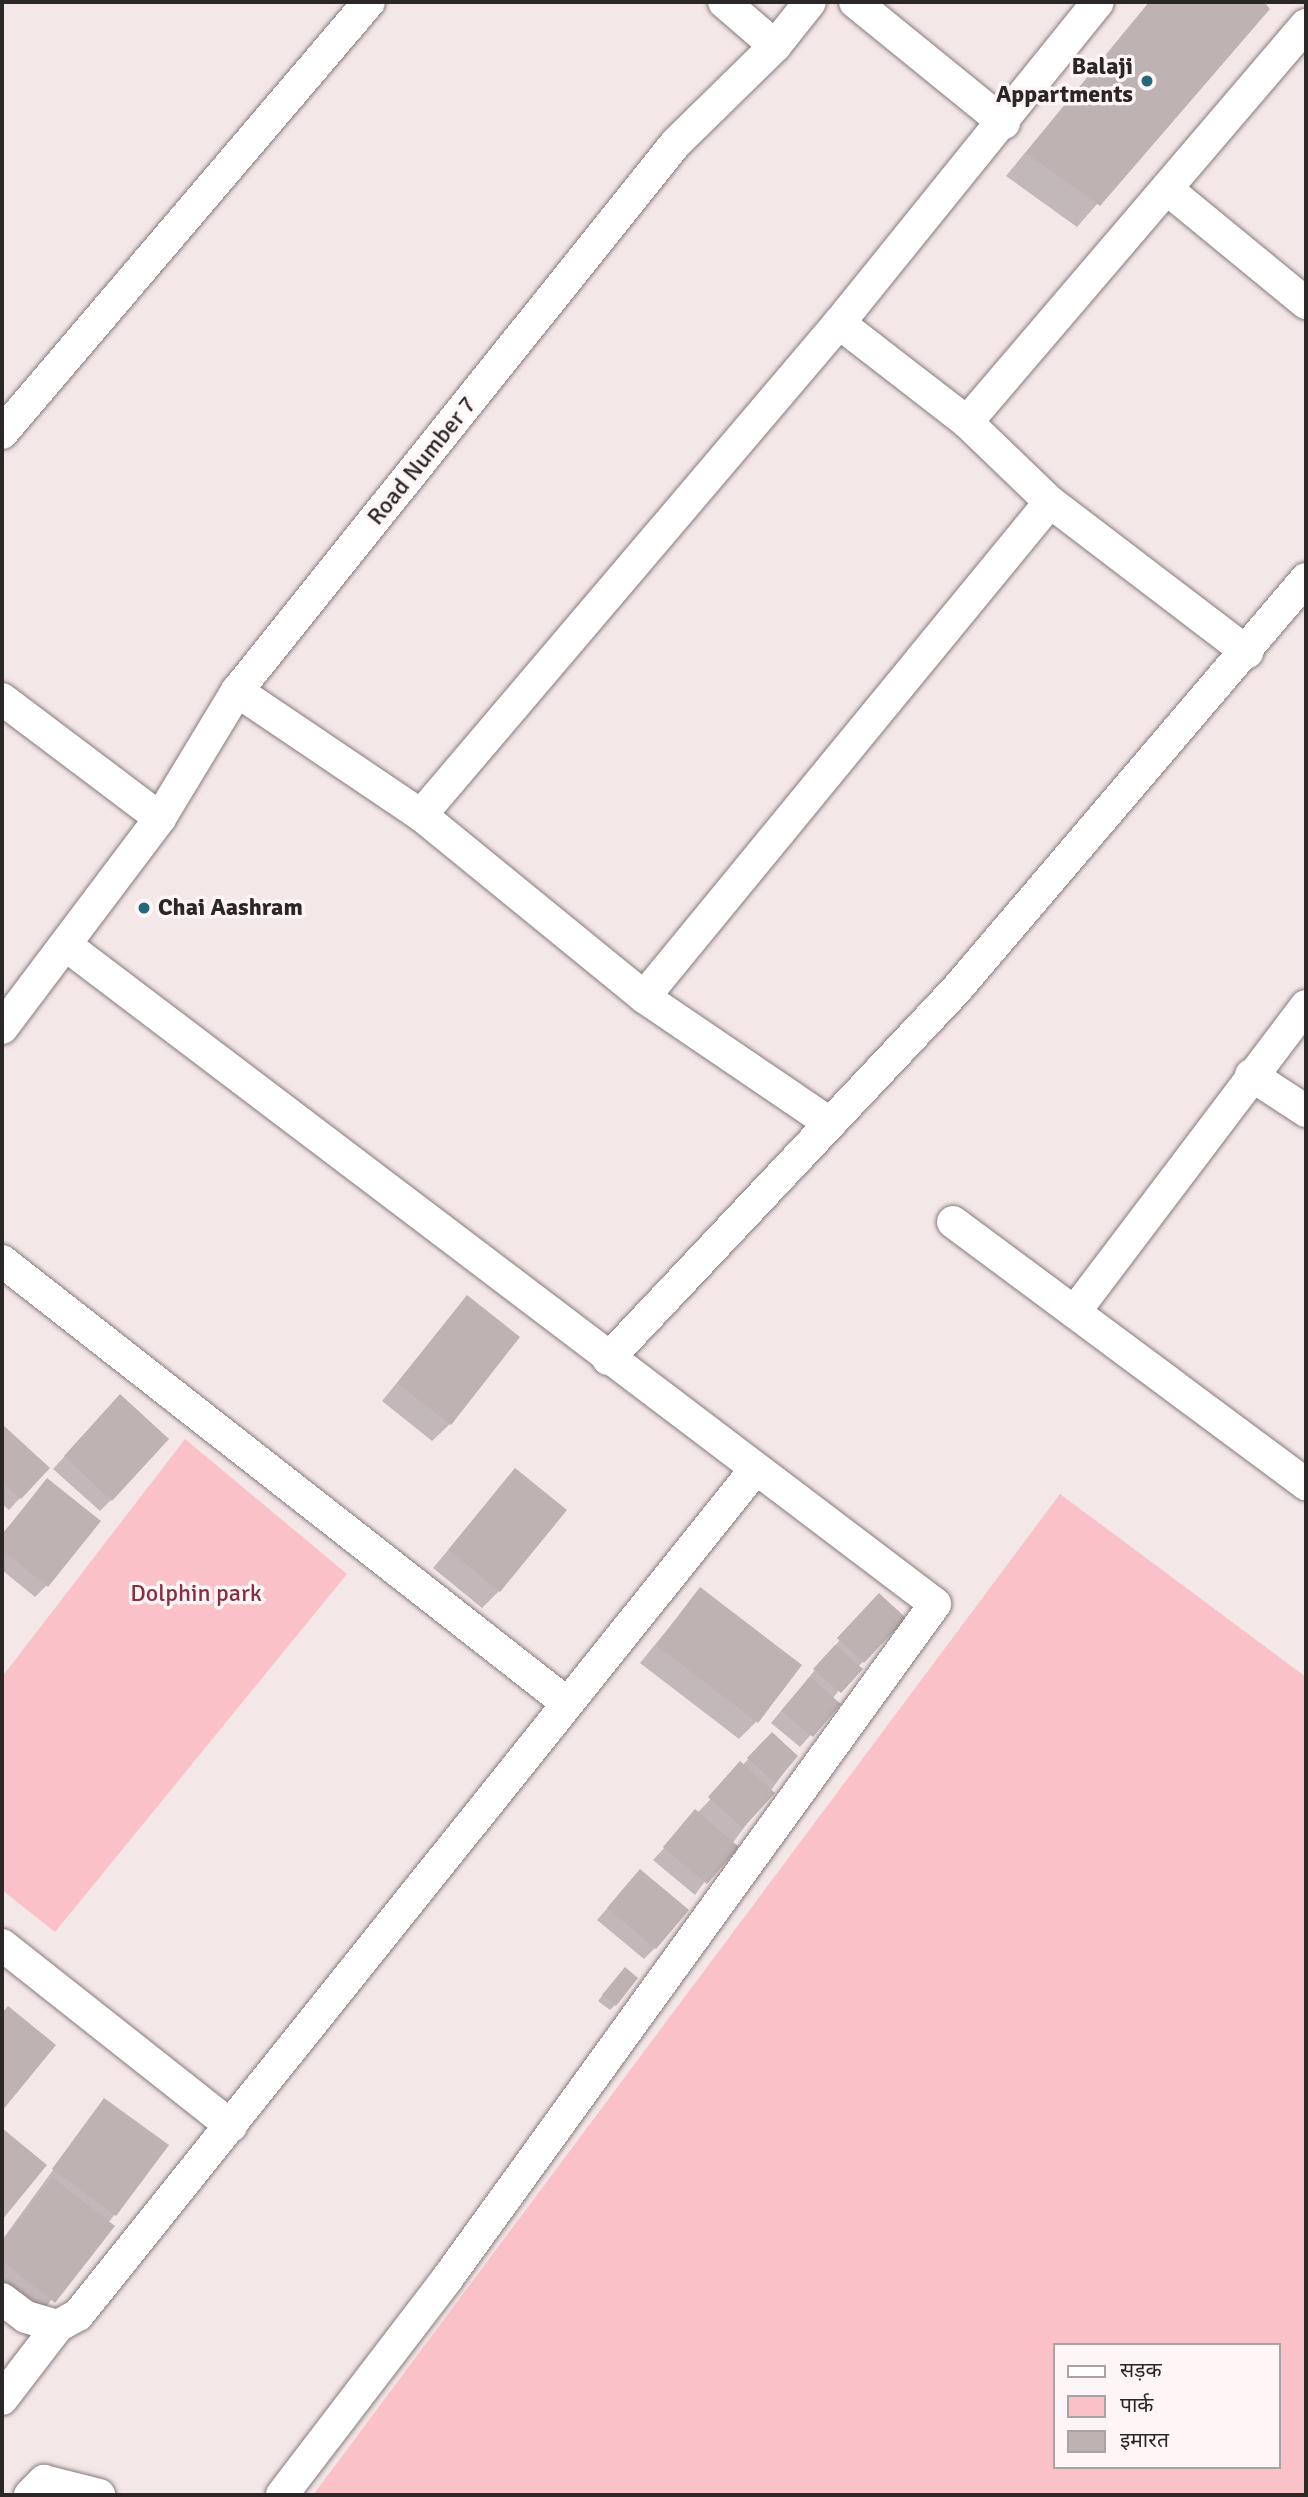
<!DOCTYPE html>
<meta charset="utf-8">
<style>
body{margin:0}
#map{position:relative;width:1308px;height:2497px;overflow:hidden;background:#f4e7e8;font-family:Signika,"Noto Sans Devanagari",sans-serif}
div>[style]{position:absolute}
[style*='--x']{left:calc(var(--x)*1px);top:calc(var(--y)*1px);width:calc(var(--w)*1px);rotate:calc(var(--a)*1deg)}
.green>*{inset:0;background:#fac1c8}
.shadow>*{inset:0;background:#0003}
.building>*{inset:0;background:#beb2b3}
.roads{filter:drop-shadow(0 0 2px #867a7b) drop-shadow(0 0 2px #867a7b)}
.street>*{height:32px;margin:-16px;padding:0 16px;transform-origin:16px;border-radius:16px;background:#fff}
.dots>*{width:19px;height:19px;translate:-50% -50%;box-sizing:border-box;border:4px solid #fef5f6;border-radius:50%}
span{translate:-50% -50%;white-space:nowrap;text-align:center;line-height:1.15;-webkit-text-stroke:7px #fef5f6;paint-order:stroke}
.poi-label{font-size:24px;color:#2c2727;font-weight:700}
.right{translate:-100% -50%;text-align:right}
.left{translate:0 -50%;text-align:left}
.street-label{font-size:24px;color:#2c2727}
.park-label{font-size:24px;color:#892d41}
.frame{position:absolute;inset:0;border:4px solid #2c2727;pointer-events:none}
.legend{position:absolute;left:1053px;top:2343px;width:228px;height:126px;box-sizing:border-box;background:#fef5f6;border:2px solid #aaa3a3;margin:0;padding:9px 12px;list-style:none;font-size:21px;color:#2c2727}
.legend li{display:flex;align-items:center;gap:14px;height:35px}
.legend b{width:35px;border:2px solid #aaa3a3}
</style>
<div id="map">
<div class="green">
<div style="clip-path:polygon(185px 1439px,347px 1574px,55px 1932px,2px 1890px,2px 1677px)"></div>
<div style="clip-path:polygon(evenodd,1060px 1494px,1306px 1677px,1306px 2495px,313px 2495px,1060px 1494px,1054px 2345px,1278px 2345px,1278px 2467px,1054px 2467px,1054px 2345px)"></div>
</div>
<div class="shadow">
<div style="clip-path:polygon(1149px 2px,1262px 2px,1268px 9px,1077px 227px,1006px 176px)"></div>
<div style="clip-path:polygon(467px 1297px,450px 1424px,432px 1441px,382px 1401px)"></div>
<div style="clip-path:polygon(109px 1408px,111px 1500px,100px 1511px,53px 1469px)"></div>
<div style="clip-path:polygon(2px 1426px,48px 1468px,9px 1510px,2px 1504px)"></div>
<div style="clip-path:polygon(516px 1470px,499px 1591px,482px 1608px,433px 1568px)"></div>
<div style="clip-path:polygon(47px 1481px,46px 1586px,35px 1597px,2px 1570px,2px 1534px)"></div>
<div style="clip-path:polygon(700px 1590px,756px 1722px,739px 1739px,640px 1663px)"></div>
<div style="clip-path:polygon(868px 1606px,904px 1618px,858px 1667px,832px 1699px,838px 1704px,800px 1747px,771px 1723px)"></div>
<div style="clip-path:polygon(772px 1734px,796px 1756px,695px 1895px,653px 1860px)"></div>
<div style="clip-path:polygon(640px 1871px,655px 1948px,644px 1959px,597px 1920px)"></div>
<div style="clip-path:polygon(620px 1974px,615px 2005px,610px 2010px,598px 2001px)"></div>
<div style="clip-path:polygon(104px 2100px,166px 2145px,37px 2319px,2px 2291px,2px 2240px)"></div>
</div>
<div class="building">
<div style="clip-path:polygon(1150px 2px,1264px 2px,1270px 9px,1100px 206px,1026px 153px)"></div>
<div style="clip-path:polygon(467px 1295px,520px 1337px,451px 1425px,397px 1383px)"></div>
<div style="clip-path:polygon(120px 1394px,169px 1439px,112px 1501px,64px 1456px)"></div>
<div style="clip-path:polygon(2px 1424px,50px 1468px,21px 1499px,2px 1482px)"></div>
<div style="clip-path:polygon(515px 1468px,567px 1510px,500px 1592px,448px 1550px)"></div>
<div style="clip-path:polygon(47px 1478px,101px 1521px,48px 1587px,2px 1550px,2px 1535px)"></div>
<div style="clip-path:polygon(700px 1587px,802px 1665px,758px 1723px,656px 1645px)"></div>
<div style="clip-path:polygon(879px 1593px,906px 1618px,864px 1663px,837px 1638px)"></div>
<div style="clip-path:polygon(835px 1645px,863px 1669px,841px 1693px,813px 1669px)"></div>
<div style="clip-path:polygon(810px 1677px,841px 1704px,813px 1737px,781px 1711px)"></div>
<div style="clip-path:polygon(772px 1732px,798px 1756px,775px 1783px,747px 1758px)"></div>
<div style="clip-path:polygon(740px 1761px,775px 1793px,743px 1828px,708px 1797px)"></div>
<div style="clip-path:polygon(695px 1809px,739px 1847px,707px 1884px,663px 1847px)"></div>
<div style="clip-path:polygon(640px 1869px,689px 1910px,656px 1949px,607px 1908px)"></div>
<div style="clip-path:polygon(625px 1967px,638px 1978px,616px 2006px,602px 1995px)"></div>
<div style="clip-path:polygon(8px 2006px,56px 2045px,2px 2111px,2px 2013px)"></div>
<div style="clip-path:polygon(104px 2098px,169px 2145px,116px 2216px,52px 2169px)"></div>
<div style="clip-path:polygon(2px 2128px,47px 2165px,2px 2220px)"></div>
<div style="clip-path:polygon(52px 2177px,115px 2226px,55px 2303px,2px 2261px,2px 2242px)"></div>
</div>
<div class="roads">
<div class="street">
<div style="--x:724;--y:2;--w:67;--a:40.8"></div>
<div style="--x:855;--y:2;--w:192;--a:39.1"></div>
<div style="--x:1167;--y:189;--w:180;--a:39.4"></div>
<div style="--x:967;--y:422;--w:522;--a:-49.51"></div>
<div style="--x:2;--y:433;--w:566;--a:-49.59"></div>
<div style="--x:1050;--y:502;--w:248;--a:37.3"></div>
<div style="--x:237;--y:691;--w:222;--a:34"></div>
<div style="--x:421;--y:815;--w:288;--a:39.2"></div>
<div style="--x:644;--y:997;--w:222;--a:34.2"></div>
<div style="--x:2;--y:699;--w:198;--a:37"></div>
<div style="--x:421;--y:815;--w:646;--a:-49.65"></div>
<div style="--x:67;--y:946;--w:1089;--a:37.16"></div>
<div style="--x:935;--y:1604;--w:833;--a:125.87"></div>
<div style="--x:447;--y:2279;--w:272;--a:127.4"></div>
<div style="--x:644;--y:997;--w:640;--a:-50.64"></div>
<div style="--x:1050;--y:502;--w:115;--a:-136.1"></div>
<div style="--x:967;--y:422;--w:162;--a:-142.3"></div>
<div style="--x:839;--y:323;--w:412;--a:-51.1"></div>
<div style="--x:2;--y:1028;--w:263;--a:-53"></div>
<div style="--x:160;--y:818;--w:149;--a:-58.8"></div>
<div style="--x:237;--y:691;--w:702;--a:-51.3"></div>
<div style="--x:676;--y:143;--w:139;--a:-44.4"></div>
<div style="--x:775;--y:46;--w:56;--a:-51.5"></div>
<div style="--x:1251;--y:1075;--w:66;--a:33.2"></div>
<div style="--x:953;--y:1222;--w:440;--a:36.6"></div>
<div style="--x:2;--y:1261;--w:717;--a:38.04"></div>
<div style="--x:1076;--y:1310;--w:381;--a:-52.9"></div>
<div style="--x:608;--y:1359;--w:507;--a:-46.68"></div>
<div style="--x:956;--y:990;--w:540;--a:-49.58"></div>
<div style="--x:2;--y:1945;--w:292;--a:38.3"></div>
<div style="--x:2;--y:2299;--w:30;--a:37"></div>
<div style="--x:26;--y:2317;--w:33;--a:16"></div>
<div style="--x:58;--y:2326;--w:23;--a:-29"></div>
<div style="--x:78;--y:2315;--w:1081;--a:-51.31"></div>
<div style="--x:2;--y:2399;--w:92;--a:-52.5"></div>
<div style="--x:30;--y:2495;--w:20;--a:-45"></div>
<div style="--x:44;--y:2481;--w:57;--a:14.3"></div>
</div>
</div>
<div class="dots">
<div style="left:1147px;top:81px;background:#26687b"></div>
<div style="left:144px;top:908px;background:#26687b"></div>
</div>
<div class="poi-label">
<span class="right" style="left:1133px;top:81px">Balaji<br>Appartments</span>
<span class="left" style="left:158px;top:908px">Chai Aashram</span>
</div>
<div class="street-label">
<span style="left:422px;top:461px;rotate:-51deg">Road Number 7</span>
</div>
<div class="park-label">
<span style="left:196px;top:1594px">Dolphin park</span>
</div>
<div class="frame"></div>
<ul class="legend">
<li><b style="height:9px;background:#fff"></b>सड़क</li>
<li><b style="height:19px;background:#fac1c8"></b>पार्क</li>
<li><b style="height:19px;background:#beb2b3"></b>इमारत</li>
</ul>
</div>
